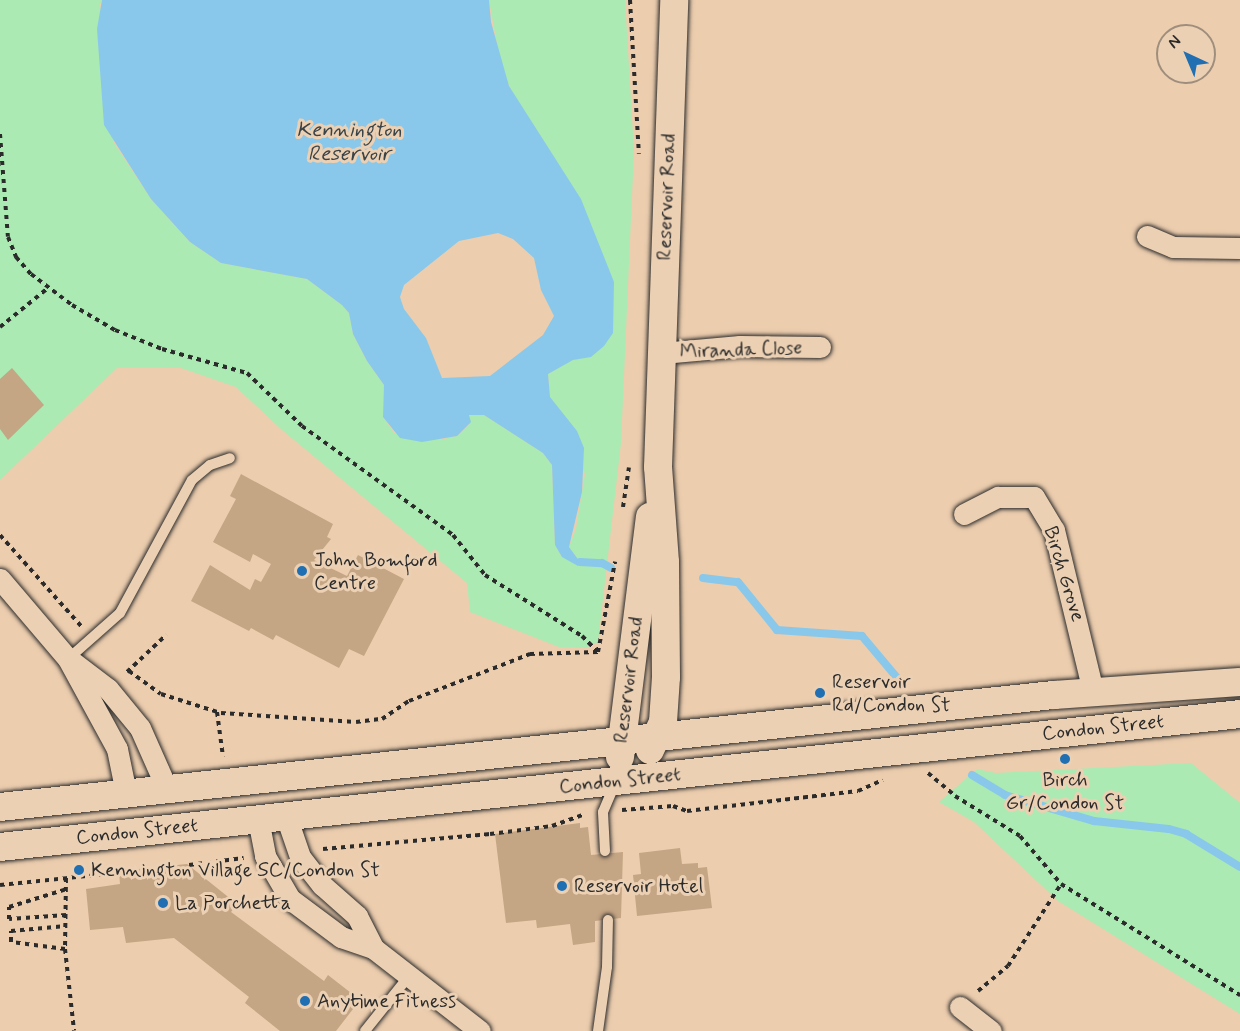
<!DOCTYPE html>
<style>
body{margin:0}
#map{position:relative;width:1240px;height:1031px;overflow:hidden;background:#eccdae;font-family:Mynerve,sans-serif}
div>[style]{position:absolute}
[style*='--x']{left:calc(var(--x)*1px);top:calc(var(--y)*1px);width:calc(var(--w)*1px);rotate:calc(var(--a)*1deg)}
.green>*{inset:0;background:#abeab2}
.water>*{inset:0;background:#89c8ea}
.stream>*{height:8px;margin:-4px;padding:0 4px;transform-origin:4px;border-radius:4px;background:#89c8ea}
.building>*{inset:0;background:#c4a584}
.path>*{height:4px;margin-top:-2px;transform-origin:0;background:repeating-linear-gradient(90deg,#2b2b2b 0 4.5px,transparent 0 9px)}
.roads{filter:drop-shadow(0 0 2px #2b2b2b) drop-shadow(0 0 2px #2b2b2b)}
.service>*{height:10px;margin:-5px;padding:0 5px;transform-origin:5px;border-radius:5px;background:#ecd0b3}
.minor>*{height:21px;margin:-10.5px;padding:0 10.5px;transform-origin:10.5px;border-radius:10.5px;background:#ecd0b3}
.secondary>*{height:28px;margin:-14px;padding:0 14px;transform-origin:14px;border-radius:14px;background:#ecd0b3}
.dots>*{width:16px;height:16px;translate:-50% -50%;box-sizing:border-box;border:3px solid #ecd0b3;border-radius:50%}
span{translate:-50% -50%;white-space:nowrap;text-align:center;line-height:1.15;-webkit-text-stroke:6px #ecd0b3;paint-order:stroke}
.street-label{font-size:20px;color:#2b2b2b}
.poi-label{font-size:20px;color:#2b2b2b}
.left{translate:0 -50%;text-align:left}
.water-label{font-size:21px;color:#394348;font-style:italic}
.north{position:absolute;left:1156px;top:24px;width:60px;height:60px;box-sizing:border-box;background:#ecd0b3;border:2px solid #9f8e7d;border-radius:50%;rotate:316deg;font-size:16px;font-weight:700;line-height:24px;text-align:center;color:#2b2b2b}
.north::after{content:'';display:block;margin:auto;width:21px;height:27px;background:#1f6fb2;clip-path:polygon(50% 0,100% 100%,50% 72%,0 100%)}
</style>
<div id="map">
<div class="green">
<div style="clip-path:polygon(0 0,102px 0,100px 4px,114px 143px,151px 199px,190px 242px,221px 263px,307px 279px,342px 305px,349px 313px,353px 334px,367px 361px,384px 385px,383px 417px,394px 433px,440px 440px,457px 436px,469px 425px,468px 415px,484px 415px,543px 453px,552px 465px,555px 545px,562px 557px,577px 558px,569px 547px,576px 529px,585px 474px,561px 414px,550px 397px,548px 374px,573px 359px,591px 357px,530px 123px,509px 86px,499px 55px,489px 0,625px 0,634px 151px,621px 443px,598px 642px,586px 648px,559px 647px,470px 612px,467px 583px,282px 430px,236px 387px,181px 368px,117px 368px,0 480px)"></div>
<div style="clip-path:polygon(1191px 763px,1240px 803px,1240px 1014px,1058px 901px,974px 822px,939px 802px,977px 769px,996px 773px)"></div>
</div>
<div class="water">
<div style="clip-path:polygon(evenodd,102px 0,489px 0,491px 22px,509px 86px,581px 199px,614px 282px,613px 333px,604px 346px,591px 357px,573px 360px,548px 374px,550px 397px,577px 431px,584px 448px,582px 492px,569px 547px,580px 562px,578px 566px,562px 557px,555px 545px,552px 465px,543px 453px,484px 415px,469px 415px,471px 422px,457px 436px,422px 442px,400px 438px,383px 417px,384px 385px,367px 361px,353px 334px,349px 313px,342px 305px,307px 279px,221px 263px,190px 242px,151px 199px,104px 125px,97px 29px,102px 0,498px 233px,513px 239px,534px 258px,541px 290px,554px 316px,543px 335px,490px 376px,442px 378px,426px 338px,404px 309px,400px 297px,404px 285px,459px 241px,498px 233px)"></div>
</div>
<div class="stream">
<div style="--x:580;--y:562;--w:22;--a:3"></div>
<div style="--x:602;--y:563;--w:10;--a:29"></div>
<div style="--x:703;--y:578;--w:35;--a:7"></div>
<div style="--x:738;--y:582;--w:62;--a:50.9"></div>
<div style="--x:777;--y:630;--w:85;--a:4"></div>
<div style="--x:862;--y:636;--w:65;--a:50"></div>
<div style="--x:972;--y:775;--w:39;--a:31"></div>
<div style="--x:1005;--y:795;--w:93;--a:16.3"></div>
<div style="--x:1094;--y:821;--w:75;--a:6.1"></div>
<div style="--x:1169;--y:829;--w:18;--a:16"></div>
<div style="--x:1186;--y:834;--w:63;--a:31.4"></div>
</div>
<div class="building">
<div style="clip-path:polygon(12px 368px,44px 405px,8px 440px,0 429px,0 379px)"></div>
<div style="clip-path:polygon(241px 474px,333px 524px,327px 537px,331px 539px,314px 560px,347px 576px,358px 555px,404px 579px,364px 656px,349px 649px,339px 668px,276px 635px,273px 640px,251px 628px,249px 631px,191px 601px,210px 565px,250px 590px,255px 579px,261px 582px,271px 564px,253px 554px,250px 562px,213px 542px,236px 499px,230px 496px)"></div>
<div style="clip-path:polygon(580px 823px,580px 828px,588px 827px,591px 855px,623px 852px,621px 918px,595px 921px,595px 942px,573px 945px,570px 924px,537px 928px,536px 920px,506px 923px,495px 834px)"></div>
<div style="clip-path:polygon(680px 848px,682px 864px,698px 863px,698px 868px,707px 867px,712px 908px,637px 916px,633px 875px,641px 874px,639px 853px)"></div>
<div style="clip-path:polygon(187px 864px,237px 904px,231px 912px,324px 981px,328px 975px,360px 1000px,336px 1031px,280px 1031px,245px 1003px,249px 997px,174px 938px,126px 943px,123px 927px,90px 930px,86px 889px,120px 884px,119px 871px)"></div>
</div>
<div class="path">
<div style="--x:630;--y:0;--w:154;--a:86.7"></div>
<div style="--x:0;--y:134;--w:103;--a:85.6"></div>
<div style="--x:8;--y:237;--w:22;--a:68"></div>
<div style="--x:16;--y:257;--w:23;--a:49"></div>
<div style="--x:31;--y:274;--w:51;--a:37.1"></div>
<div style="--x:72;--y:305;--w:50;--a:30.2"></div>
<div style="--x:115;--y:330;--w:51;--a:22"></div>
<div style="--x:162;--y:349;--w:88;--a:15.8"></div>
<div style="--x:247;--y:373;--w:76;--a:43.9"></div>
<div style="--x:302;--y:426;--w:186;--a:35.8"></div>
<div style="--x:453;--y:535;--w:51;--a:51.3"></div>
<div style="--x:485;--y:575;--w:115;--a:32.2"></div>
<div style="--x:582;--y:636;--w:23;--a:45"></div>
<div style="--x:0;--y:327;--w:62;--a:-39.1"></div>
<div style="--x:623;--y:507;--w:40;--a:-81.5"></div>
<div style="--x:0;--y:535;--w:122;--a:48.3"></div>
<div style="--x:598;--y:652;--w:92;--a:-79.3"></div>
<div style="--x:129;--y:671;--w:39;--a:36"></div>
<div style="--x:161;--y:694;--w:63;--a:17.6"></div>
<div style="--x:221;--y:713;--w:135;--a:3.8"></div>
<div style="--x:356;--y:722;--w:26;--a:-7"></div>
<div style="--x:382;--y:719;--w:32;--a:-34"></div>
<div style="--x:409;--y:701;--w:130;--a:-21.2"></div>
<div style="--x:530;--y:654;--w:68;--a:-1.7"></div>
<div style="--x:127;--y:672;--w:54;--a:-43.5"></div>
<div style="--x:217;--y:712;--w:45;--a:82.4"></div>
<div style="--x:928;--y:773;--w:35;--a:40"></div>
<div style="--x:955;--y:796;--w:76;--a:31.6"></div>
<div style="--x:1020;--y:836;--w:63;--a:49.5"></div>
<div style="--x:1061;--y:884;--w:211;--a:31.8"></div>
<div style="--x:622;--y:810;--w:51;--a:-4.5"></div>
<div style="--x:673;--y:806;--w:15;--a:20"></div>
<div style="--x:687;--y:811;--w:172;--a:-6.7"></div>
<div style="--x:858;--y:791;--w:27;--a:-24"></div>
<div style="--x:323;--y:849;--w:168;--a:-5.1"></div>
<div style="--x:490;--y:834;--w:63;--a:-7.4"></div>
<div style="--x:552;--y:826;--w:35;--a:-20"></div>
<div style="--x:189;--y:865;--w:55;--a:-7.3"></div>
<div style="--x:66;--y:878;--w:71;--a:90.8"></div>
<div style="--x:65;--y:949;--w:82;--a:83.7"></div>
<div style="--x:0;--y:885;--w:118;--a:-5.9"></div>
<div style="--x:66;--y:915;--w:57;--a:176"></div>
<div style="--x:9;--y:919;--w:12;--a:-90"></div>
<div style="--x:9;--y:907;--w:61;--a:-17.2"></div>
<div style="--x:65;--y:949;--w:54;--a:-172.6"></div>
<div style="--x:11;--y:942;--w:11;--a:-90"></div>
<div style="--x:11;--y:931;--w:55;--a:-5.2"></div>
<div style="--x:978;--y:991;--w:39;--a:-40"></div>
<div style="--x:1008;--y:966;--w:98;--a:-57.1"></div>
</div>
<div class="roads">
<div class="service">
<div style="--x:68;--y:659;--w:69;--a:-41.5"></div>
<div style="--x:120;--y:613;--w:151;--a:-61.6"></div>
<div style="--x:192;--y:480;--w:23;--a:-40"></div>
<div style="--x:210;--y:465;--w:21;--a:-19"></div>
<div style="--x:605;--y:851;--w:39;--a:-93"></div>
<div style="--x:603;--y:812;--w:28;--a:-67"></div>
<div style="--x:365;--y:1031;--w:70;--a:-51.3"></div>
<div style="--x:598;--y:1031;--w:65;--a:-82"></div>
<div style="--x:607;--y:967;--w:47;--a:-88.8"></div>
</div>
<div class="minor">
<div style="--x:1147;--y:236;--w:28;--a:23"></div>
<div style="--x:1173;--y:247;--w:67;--a:0.9"></div>
<div style="--x:662;--y:353;--w:78;--a:-5.1"></div>
<div style="--x:740;--y:346;--w:80;--a:0.7"></div>
<div style="--x:964;--y:514;--w:38;--a:-27"></div>
<div style="--x:998;--y:497;--w:36;--a:0"></div>
<div style="--x:1034;--y:497;--w:39;--a:59"></div>
<div style="--x:1054;--y:530;--w:166;--a:76.4"></div>
<div style="--x:0;--y:579;--w:105;--a:49.6"></div>
<div style="--x:68;--y:659;--w:102;--a:61.4"></div>
<div style="--x:117;--y:749;--w:45;--a:78.4"></div>
<div style="--x:74;--y:663;--w:43;--a:37.4"></div>
<div style="--x:108;--y:689;--w:50;--a:50.6"></div>
<div style="--x:140;--y:728;--w:67;--a:66.1"></div>
<div style="--x:286;--y:816;--w:43;--a:71.1"></div>
<div style="--x:300;--y:857;--w:36;--a:52"></div>
<div style="--x:322;--y:885;--w:47;--a:41.5"></div>
<div style="--x:357;--y:916;--w:36;--a:63"></div>
<div style="--x:258;--y:819;--w:38;--a:79"></div>
<div style="--x:265;--y:856;--w:50;--a:59.8"></div>
<div style="--x:290;--y:899;--w:64;--a:36.7"></div>
<div style="--x:341;--y:937;--w:34;--a:19"></div>
<div style="--x:373;--y:948;--w:135;--a:37.8"></div>
<div style="--x:960;--y:1007;--w:39;--a:38"></div>
</div>
<div class="secondary">
<div style="--x:650;--y:750;--w:31;--a:-65"></div>
<div style="--x:663;--y:722;--w:45;--a:-86.2"></div>
<div style="--x:666;--y:677;--w:115;--a:-90.5"></div>
<div style="--x:665;--y:562;--w:95;--a:-94.2"></div>
<div style="--x:658;--y:467;--w:467;--a:-88"></div>
<div style="--x:620;--y:757;--w:242;--a:-82.9"></div>
<div style="--x:0;--y:807;--w:1060;--a:-6.07"></div>
<div style="--x:1054;--y:695;--w:186;--a:-4"></div>
<div style="--x:0;--y:847;--w:1247;--a:-6.12"></div>
</div>
</div>
<div class="dots">
<div style="left:302px;top:571px;background:#1f6fb2"></div>
<div style="left:820px;top:693px;background:#1f6fb2"></div>
<div style="left:1065px;top:759px;background:#1f6fb2"></div>
<div style="left:79px;top:870px;background:#1f6fb2"></div>
<div style="left:562px;top:886px;background:#1f6fb2"></div>
<div style="left:163px;top:903px;background:#1f6fb2"></div>
<div style="left:305px;top:1001px;background:#1f6fb2"></div>
</div>
<div class="street-label">
<span style="left:667px;top:197px;rotate:-88deg">Reservoir Road</span>
<span style="left:741px;top:350px;rotate:-2deg">Miranda Close</span>
<span style="left:1064px;top:574px;rotate:73deg">Birch Grove</span>
<span style="left:629px;top:680px;rotate:-83deg">Reservoir Road</span>
<span style="left:1103px;top:728px;rotate:-6deg">Condon Street</span>
<span style="left:620px;top:781px;rotate:-6deg">Condon Street</span>
<span style="left:137px;top:832px;rotate:-6deg">Condon Street</span>
</div>
<div class="poi-label">
<span class="left" style="left:314px;top:572px">John Bomford<br>Centre</span>
<span class="left" style="left:832px;top:694px">Reservoir<br>Rd/Condon St</span>
<span style="left:1065px;top:792px">Birch<br>Gr/Condon St</span>
<span class="left" style="left:91px;top:870px">Kennington Village SC/Condon St</span>
<span class="left" style="left:574px;top:886px">Reservoir Hotel</span>
<span class="left" style="left:175px;top:903px">La Porchetta</span>
<span class="left" style="left:317px;top:1001px">Anytime Fitness</span>
</div>
<div class="water-label">
<span style="left:349px;top:142px">Kennington<br>Reservoir</span>
</div>
<div class="north">N</div>
</div>
